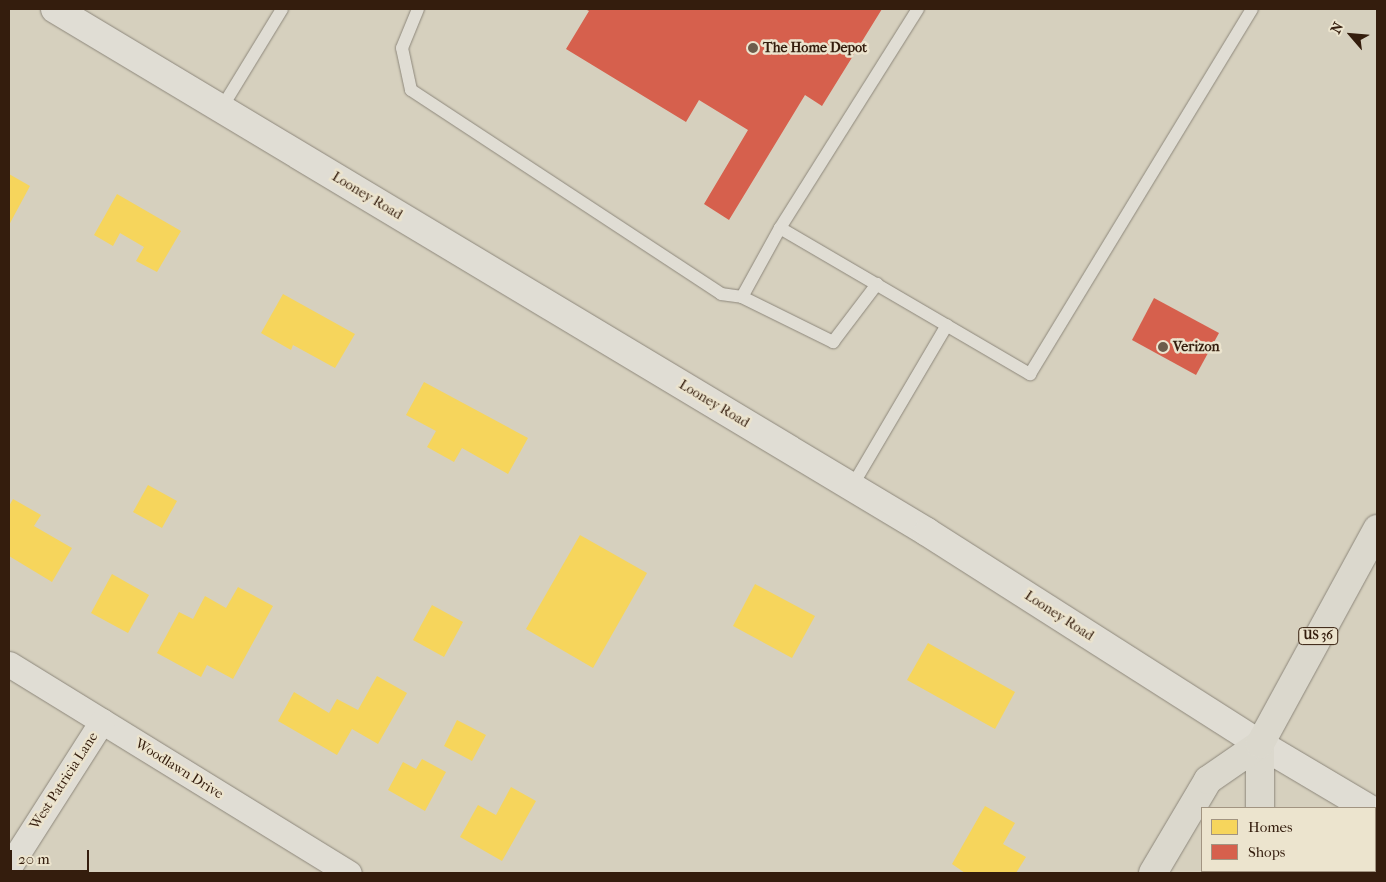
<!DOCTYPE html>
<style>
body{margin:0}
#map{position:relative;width:1386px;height:882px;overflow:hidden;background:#d6d0be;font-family:"IM FELL French Canon",serif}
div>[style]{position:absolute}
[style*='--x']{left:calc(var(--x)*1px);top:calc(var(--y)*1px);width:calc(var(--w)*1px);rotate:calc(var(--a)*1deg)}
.homes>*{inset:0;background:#f6d55c}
.shops>*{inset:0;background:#d6604d}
.roads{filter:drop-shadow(0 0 1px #8d877b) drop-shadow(0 0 1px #8d877b)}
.service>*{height:12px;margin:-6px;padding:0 6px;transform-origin:6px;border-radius:6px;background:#e0ddd4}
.minor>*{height:25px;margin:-12.5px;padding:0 12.5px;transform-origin:12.5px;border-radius:12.5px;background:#e0ddd4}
.tertiary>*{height:28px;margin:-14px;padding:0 14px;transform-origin:14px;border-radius:14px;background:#e0ddd4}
.primary>*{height:28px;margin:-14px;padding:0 14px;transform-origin:14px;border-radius:14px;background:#dbd8cd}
.dots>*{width:14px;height:14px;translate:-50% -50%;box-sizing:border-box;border:2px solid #ece4ce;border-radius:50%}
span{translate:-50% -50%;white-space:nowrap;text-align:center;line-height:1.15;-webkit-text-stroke:5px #ece4ce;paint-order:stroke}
.shield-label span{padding:1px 4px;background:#ece4ce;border:1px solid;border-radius:4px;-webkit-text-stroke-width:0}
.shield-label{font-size:12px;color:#341d0d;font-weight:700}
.poi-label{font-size:14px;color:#341d0d;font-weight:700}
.left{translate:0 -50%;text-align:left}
.street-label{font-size:14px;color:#341d0d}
.frame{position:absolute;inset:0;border:10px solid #341d0d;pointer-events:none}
.legend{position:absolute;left:1201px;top:807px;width:175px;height:65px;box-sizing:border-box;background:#ece4ce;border:1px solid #a29481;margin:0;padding:6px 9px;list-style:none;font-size:15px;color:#341d0d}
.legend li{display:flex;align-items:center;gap:10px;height:25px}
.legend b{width:25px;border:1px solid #a29481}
.north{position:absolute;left:1326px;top:10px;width:50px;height:50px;-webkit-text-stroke:4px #ece4ce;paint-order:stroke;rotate:297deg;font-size:14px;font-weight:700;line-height:20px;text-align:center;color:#341d0d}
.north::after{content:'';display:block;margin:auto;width:18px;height:22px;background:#341d0d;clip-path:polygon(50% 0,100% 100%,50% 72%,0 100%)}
.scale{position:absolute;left:10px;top:850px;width:79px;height:22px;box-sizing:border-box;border:2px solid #341d0d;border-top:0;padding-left:6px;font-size:15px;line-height:18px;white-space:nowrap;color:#341d0d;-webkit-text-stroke:4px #ece4ce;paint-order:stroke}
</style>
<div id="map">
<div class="homes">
<div style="clip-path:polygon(9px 174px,30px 186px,9px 225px)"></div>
<div style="clip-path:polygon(117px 194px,181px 231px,157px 272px,136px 261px,144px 247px,120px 233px,113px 246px,94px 235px)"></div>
<div style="clip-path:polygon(283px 294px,355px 334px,335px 368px,293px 345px,291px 350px,261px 333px)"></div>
<div style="clip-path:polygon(424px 382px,528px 438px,508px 474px,462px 448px,454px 462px,427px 447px,436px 431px,406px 415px)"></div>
<div style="clip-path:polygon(148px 485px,177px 501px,162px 528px,133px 512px)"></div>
<div style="clip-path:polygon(13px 499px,41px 515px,34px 526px,72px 548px,52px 582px,9px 556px,9px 506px)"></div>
<div style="clip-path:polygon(580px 535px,647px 573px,593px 668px,526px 629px)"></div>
<div style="clip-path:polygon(112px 574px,149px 595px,128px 633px,91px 613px)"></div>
<div style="clip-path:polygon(755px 584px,815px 616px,792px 658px,733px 626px)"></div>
<div style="clip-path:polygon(238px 587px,273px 606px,233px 679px,207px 665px,201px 677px,157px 653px,179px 612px,193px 619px,205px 596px,226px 608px)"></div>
<div style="clip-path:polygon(432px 605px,463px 622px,444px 657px,413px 640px)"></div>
<div style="clip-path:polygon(928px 643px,1015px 692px,995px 729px,907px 680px)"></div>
<div style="clip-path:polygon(377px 676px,407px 693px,378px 744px,352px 729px,337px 755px,278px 721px,294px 692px,329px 713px,337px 699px,358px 710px)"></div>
<div style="clip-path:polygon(457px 720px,486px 735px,472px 761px,444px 746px)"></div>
<div style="clip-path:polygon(422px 759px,446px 772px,425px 811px,388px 790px,403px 762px,416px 769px)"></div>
<div style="clip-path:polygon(511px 787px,536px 801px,502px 861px,460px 837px,478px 805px,496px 815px)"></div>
<div style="clip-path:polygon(985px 806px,1015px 823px,1003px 844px,1026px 857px,1016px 873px,965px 873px,952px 864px)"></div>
</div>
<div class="shops">
<div style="clip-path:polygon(585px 9px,882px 9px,822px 106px,805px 95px,729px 220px,704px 204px,748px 130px,699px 100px,686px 122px,566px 49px,589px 11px)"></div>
<div style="clip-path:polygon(1154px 298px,1219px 333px,1196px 375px,1132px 340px)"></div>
</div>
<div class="roads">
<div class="service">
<div style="--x:418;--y:9;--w:42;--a:112.3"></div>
<div style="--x:402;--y:48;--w:43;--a:77.9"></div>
<div style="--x:411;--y:90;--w:371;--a:33.3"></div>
<div style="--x:721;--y:294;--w:21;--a:8"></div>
<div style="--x:742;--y:297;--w:79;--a:-61.2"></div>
<div style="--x:780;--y:228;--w:259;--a:-57.8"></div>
<div style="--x:221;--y:109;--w:117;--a:-58.6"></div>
<div style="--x:780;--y:228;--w:290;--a:30.3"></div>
<div style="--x:1030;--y:374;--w:427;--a:-58.7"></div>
<div style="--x:742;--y:297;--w:102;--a:26.3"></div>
<div style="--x:833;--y:342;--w:73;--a:-52.8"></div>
<div style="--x:851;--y:488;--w:189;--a:-59.5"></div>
</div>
<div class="minor">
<div style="--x:9;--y:664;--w:399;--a:31.6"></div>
<div style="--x:9;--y:867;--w:173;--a:-57.5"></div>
</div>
<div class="tertiary">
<div style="--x:55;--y:9;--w:1017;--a:30.95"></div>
<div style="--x:927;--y:532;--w:395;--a:32.5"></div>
<div style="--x:1260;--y:744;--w:126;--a:30.7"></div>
</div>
<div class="primary">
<div style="--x:1260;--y:744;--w:64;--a:90"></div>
<div style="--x:1153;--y:873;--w:108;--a:-59.4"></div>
<div style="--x:1208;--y:780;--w:63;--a:-34.7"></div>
<div style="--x:1260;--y:744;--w:245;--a:-61.4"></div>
<div style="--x:1225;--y:873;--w:2;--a:-63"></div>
</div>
</div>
<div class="dots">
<div style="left:753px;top:48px;background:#6d5c4b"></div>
<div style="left:1163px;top:347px;background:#6d5c4b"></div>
</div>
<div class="shield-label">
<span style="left:1318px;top:636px">US 36</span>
</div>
<div class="poi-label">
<span class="left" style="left:763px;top:48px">The Home Depot</span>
<span class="left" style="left:1173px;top:347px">Verizon</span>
</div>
<div class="street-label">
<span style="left:367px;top:196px;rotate:31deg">Looney Road</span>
<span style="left:714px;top:404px;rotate:31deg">Looney Road</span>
<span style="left:1059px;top:616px;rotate:33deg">Looney Road</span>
<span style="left:179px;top:769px;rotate:32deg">Woodlawn Drive</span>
<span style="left:64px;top:781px;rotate:-57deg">West Patricia Lane</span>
</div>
<div class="frame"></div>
<ul class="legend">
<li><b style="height:14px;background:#f6d55c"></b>Homes</li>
<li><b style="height:14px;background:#d6604d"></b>Shops</li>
</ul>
<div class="north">N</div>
<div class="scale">20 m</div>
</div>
